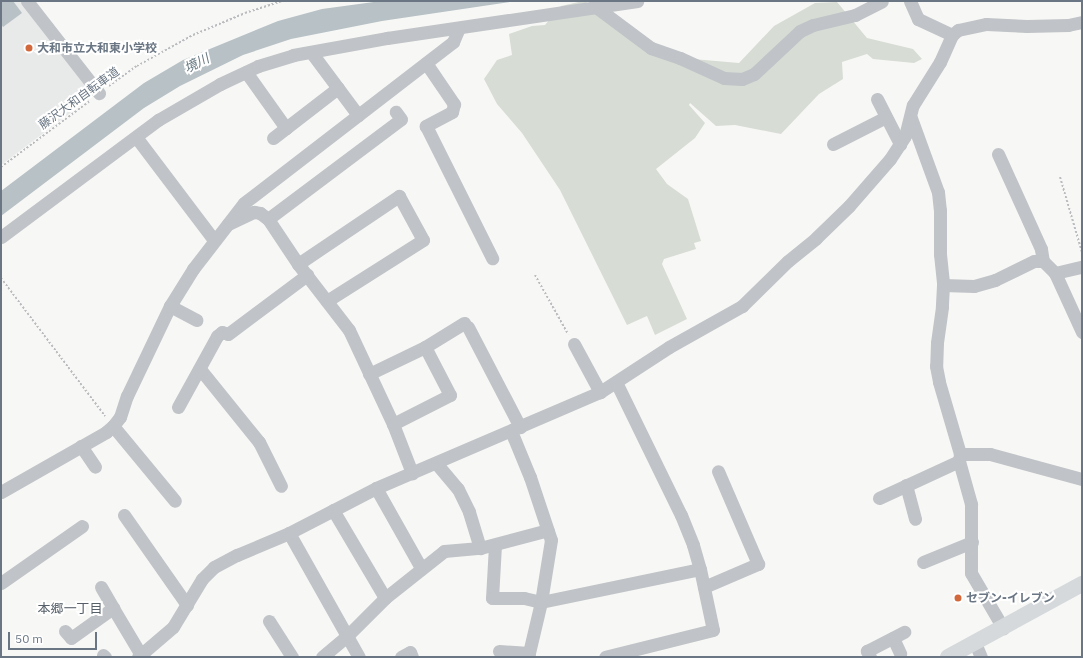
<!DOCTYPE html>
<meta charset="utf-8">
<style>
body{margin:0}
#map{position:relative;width:1083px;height:658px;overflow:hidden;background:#f7f8f5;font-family:"IBM Plex Sans","Noto Sans JP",sans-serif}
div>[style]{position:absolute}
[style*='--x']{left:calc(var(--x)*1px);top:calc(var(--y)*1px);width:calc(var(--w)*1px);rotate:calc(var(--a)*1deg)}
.built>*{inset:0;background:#e8e9e9}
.green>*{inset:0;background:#d7dcd5}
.water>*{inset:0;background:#b8c1c6}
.path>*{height:2px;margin-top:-1px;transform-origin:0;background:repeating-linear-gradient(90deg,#babcbf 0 2px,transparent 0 4px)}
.minor>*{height:13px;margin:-6.5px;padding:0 6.5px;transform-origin:6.5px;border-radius:6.5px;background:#c0c3c7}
.major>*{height:16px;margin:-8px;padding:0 8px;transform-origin:8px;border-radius:8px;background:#d5d9dc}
.dots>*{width:11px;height:11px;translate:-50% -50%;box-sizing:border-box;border:2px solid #fff;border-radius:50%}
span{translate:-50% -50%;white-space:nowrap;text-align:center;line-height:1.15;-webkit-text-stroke:4px #fff;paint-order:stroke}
.poi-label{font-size:12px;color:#6a7683;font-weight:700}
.left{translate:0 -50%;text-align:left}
.street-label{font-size:12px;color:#6a7683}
.water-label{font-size:13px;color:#66777f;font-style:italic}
.neighbourhood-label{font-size:13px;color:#576069}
.frame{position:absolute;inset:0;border:2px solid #6a7683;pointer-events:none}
.scale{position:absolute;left:8px;top:632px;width:89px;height:18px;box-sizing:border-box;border:2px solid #6a7683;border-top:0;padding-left:5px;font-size:12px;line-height:14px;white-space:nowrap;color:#6a7683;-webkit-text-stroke:3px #fff;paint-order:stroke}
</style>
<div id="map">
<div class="built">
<div style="clip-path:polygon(1px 1px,22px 1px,94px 95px,1px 165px)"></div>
</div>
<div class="green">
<div style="clip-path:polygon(583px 1px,585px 1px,620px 32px,693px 59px,739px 63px,774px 26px,815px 3px,837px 2px,867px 38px,913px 49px,922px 59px,914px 63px,873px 59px,867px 54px,842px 62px,843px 79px,819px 94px,781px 134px,735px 125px,716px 126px,690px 103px,689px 105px,705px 123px,695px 138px,656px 169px,667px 184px,688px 199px,701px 241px,694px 243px,696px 249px,664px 259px,662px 264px,687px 319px,655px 335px,647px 316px,627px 325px,560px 190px,522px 133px,497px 104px,484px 79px,497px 60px,512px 55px,509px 34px,532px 26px,545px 25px,561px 6px)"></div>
</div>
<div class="water">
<div style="clip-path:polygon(1px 1px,13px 1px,22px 13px,3px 27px,1px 24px)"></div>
<div style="clip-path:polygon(381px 1px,516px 1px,382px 21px,291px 39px,243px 55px,180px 86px,144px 108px,1px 216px,1px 191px,144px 83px,183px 60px,278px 21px,322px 9px)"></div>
</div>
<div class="path">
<div style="--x:109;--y:86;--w:34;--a:-36"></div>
<div style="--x:137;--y:66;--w:64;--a:-29"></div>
<div style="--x:193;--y:35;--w:56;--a:-22.9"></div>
<div style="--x:245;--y:13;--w:38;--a:-18"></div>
<div style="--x:1;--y:167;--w:111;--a:-36.6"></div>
<div style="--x:1060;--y:177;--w:78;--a:73.7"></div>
<div style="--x:535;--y:275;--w:68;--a:60.8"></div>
<div style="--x:1;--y:278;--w:173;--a:53"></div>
</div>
<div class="minor">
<div style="--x:27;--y:1;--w:117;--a:52"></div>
<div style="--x:910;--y:1;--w:20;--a:66"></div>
<div style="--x:918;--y:19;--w:38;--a:25"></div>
<div style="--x:596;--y:7;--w:69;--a:36.7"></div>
<div style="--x:651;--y:48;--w:31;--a:19"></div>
<div style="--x:680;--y:58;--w:48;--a:24.4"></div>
<div style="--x:724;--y:78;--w:18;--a:3"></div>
<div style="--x:742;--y:79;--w:13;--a:-23"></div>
<div style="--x:754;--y:74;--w:63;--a:-43.1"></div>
<div style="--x:800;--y:31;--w:14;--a:-25"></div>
<div style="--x:813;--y:25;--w:43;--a:-13.4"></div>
<div style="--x:855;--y:15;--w:30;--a:-27"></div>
<div style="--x:311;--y:52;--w:79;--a:53.3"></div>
<div style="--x:426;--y:63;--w:50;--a:55.7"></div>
<div style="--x:454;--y:104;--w:8;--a:104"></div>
<div style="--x:452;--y:112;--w:30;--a:152"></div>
<div style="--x:426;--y:126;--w:148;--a:63.4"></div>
<div style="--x:246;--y:72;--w:69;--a:54.5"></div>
<div style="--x:877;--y:99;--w:51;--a:62.9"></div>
<div style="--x:911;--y:118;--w:79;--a:70"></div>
<div style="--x:938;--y:192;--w:18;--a:84"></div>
<div style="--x:940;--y:210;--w:44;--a:90"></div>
<div style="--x:940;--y:254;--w:31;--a:84"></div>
<div style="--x:943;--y:285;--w:22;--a:93"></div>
<div style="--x:942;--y:307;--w:36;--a:98"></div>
<div style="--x:937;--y:343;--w:23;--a:92"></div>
<div style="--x:936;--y:366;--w:16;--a:79"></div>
<div style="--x:939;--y:382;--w:75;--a:73.7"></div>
<div style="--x:960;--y:454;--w:7;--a:98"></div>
<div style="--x:959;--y:461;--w:45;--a:74.4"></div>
<div style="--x:971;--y:504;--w:69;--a:90"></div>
<div style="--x:971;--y:573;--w:64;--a:59.8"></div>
<div style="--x:136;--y:137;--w:129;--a:52.9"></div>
<div style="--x:273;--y:138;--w:82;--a:-37.6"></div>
<div style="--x:833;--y:144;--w:59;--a:-27"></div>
<div style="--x:998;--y:154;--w:104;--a:65.6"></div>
<div style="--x:1041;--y:249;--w:12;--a:81"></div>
<div style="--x:268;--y:219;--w:166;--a:-36.9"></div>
<div style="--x:401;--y:119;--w:9;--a:-126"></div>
<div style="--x:228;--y:224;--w:29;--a:-25"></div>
<div style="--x:254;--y:212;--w:6;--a:9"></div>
<div style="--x:260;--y:213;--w:10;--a:37"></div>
<div style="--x:268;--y:219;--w:54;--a:56.3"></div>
<div style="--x:298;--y:264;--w:83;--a:52.3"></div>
<div style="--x:349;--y:330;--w:104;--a:64.9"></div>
<div style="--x:393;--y:424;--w:53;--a:68.8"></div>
<div style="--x:1;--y:237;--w:196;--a:-36.7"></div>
<div style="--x:158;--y:120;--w:72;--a:-30.1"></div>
<div style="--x:220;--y:84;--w:42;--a:-25.3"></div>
<div style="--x:258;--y:66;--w:37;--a:-17"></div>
<div style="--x:293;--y:55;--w:96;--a:-10.3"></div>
<div style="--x:387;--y:38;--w:253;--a:-8.4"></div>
<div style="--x:298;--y:264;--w:122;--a:-34"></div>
<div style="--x:399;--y:196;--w:50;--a:61.4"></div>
<div style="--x:423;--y:240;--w:114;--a:147.6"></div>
<div style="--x:1055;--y:273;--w:65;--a:65.4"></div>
<div style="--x:943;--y:285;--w:31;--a:2"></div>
<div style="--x:974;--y:286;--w:22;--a:-16"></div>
<div style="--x:995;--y:280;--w:43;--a:-26"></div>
<div style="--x:1034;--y:261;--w:9;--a:0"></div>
<div style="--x:1043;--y:261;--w:17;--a:45"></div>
<div style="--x:1055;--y:273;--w:28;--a:-13"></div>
<div style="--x:170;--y:306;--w:30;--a:28"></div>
<div style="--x:468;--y:327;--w:113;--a:62.5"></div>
<div style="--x:574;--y:344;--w:55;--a:61.6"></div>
<div style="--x:200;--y:369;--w:94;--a:51.1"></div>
<div style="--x:259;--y:442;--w:49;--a:63.4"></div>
<div style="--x:369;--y:374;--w:62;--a:-25.7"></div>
<div style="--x:425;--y:347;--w:46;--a:-31.6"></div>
<div style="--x:616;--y:382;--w:148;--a:64"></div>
<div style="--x:681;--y:515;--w:32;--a:68"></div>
<div style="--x:693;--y:545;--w:25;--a:74"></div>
<div style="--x:178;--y:407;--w:81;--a:-61.2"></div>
<div style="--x:217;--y:336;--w:6;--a:-39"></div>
<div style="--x:222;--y:332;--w:6;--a:18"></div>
<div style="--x:228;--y:334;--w:99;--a:-36.8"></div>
<div style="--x:393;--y:424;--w:64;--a:-27"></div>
<div style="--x:450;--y:395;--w:54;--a:-117.5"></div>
<div style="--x:113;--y:426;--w:97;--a:50.4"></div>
<div style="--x:511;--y:431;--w:50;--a:67.6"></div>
<div style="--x:530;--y:477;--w:66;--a:71.6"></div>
<div style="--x:551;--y:540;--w:63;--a:99.2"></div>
<div style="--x:541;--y:602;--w:57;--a:103.3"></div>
<div style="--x:81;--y:446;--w:25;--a:56"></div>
<div style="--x:960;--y:454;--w:30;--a:0"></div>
<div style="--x:990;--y:454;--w:95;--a:15.2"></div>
<div style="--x:436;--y:463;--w:34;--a:50"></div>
<div style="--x:458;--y:489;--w:25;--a:64"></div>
<div style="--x:469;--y:512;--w:38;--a:73"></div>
<div style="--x:906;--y:485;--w:35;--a:75"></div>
<div style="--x:376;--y:488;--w:92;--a:60.6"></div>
<div style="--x:1;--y:492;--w:121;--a:-29.7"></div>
<div style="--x:106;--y:432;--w:9;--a:-41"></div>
<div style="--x:113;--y:426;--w:11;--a:-52"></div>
<div style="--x:120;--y:417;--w:22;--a:-72"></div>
<div style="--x:127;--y:396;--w:100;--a:-64.5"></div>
<div style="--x:170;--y:306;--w:44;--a:-58.1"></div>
<div style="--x:193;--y:269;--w:83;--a:-52.3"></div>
<div style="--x:244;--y:203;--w:264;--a:-37.6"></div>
<div style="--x:453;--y:42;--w:15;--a:-67"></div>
<div style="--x:879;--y:498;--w:88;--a:-24.8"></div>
<div style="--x:333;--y:510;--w:102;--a:59.4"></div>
<div style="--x:124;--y:515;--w:110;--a:55"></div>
<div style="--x:289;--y:533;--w:142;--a:60.6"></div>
<div style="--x:495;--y:545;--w:53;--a:93.2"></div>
<div style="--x:492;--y:598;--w:32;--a:0"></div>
<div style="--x:524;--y:598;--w:17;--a:13"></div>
<div style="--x:541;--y:602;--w:162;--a:-11.7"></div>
<div style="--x:700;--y:569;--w:62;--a:78"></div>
<div style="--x:713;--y:630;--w:111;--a:166"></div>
<div style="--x:923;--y:562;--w:53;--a:-22.2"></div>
<div style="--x:1;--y:583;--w:99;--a:-35.1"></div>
<div style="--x:101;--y:587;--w:24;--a:60"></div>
<div style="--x:704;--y:587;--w:59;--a:-23.1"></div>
<div style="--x:758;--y:564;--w:101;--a:-113.3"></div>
<div style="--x:269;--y:621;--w:43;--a:57.4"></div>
<div style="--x:65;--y:631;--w:9;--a:49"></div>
<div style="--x:71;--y:638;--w:52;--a:-35.5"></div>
<div style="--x:113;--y:608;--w:55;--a:59.2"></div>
<div style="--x:893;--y:638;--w:17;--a:65"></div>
<div style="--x:975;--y:643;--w:15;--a:67"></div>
<div style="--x:499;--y:651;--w:30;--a:4"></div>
<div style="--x:103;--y:655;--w:3;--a:45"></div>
<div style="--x:138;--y:657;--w:46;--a:-40.6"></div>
<div style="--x:173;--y:627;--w:56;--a:-58.9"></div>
<div style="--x:202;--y:579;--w:17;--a:-45"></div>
<div style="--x:214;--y:567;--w:26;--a:-28"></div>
<div style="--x:237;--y:555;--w:56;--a:-22.9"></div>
<div style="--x:289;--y:533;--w:98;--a:-27.3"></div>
<div style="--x:376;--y:488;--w:244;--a:-23.2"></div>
<div style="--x:600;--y:392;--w:82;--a:-33.1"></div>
<div style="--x:669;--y:347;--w:84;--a:-29.3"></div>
<div style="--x:742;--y:306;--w:64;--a:-44.4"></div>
<div style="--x:788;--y:261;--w:36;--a:-39"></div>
<div style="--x:816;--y:238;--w:46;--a:-44.1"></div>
<div style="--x:849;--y:206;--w:62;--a:-48.9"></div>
<div style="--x:890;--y:159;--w:27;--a:-57"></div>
<div style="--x:905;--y:136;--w:32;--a:-76"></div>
<div style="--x:913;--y:105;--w:51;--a:-57.9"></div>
<div style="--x:940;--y:62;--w:30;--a:-66"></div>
<div style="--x:952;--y:35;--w:8;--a:-40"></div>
<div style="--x:958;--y:30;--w:29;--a:-12"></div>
<div style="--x:986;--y:24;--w:41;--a:2.8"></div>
<div style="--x:1027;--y:26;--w:41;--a:-1.4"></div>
<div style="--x:1068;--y:25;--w:14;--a:-12"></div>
<div style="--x:322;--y:657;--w:33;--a:-40"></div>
<div style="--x:347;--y:636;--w:54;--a:-45"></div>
<div style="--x:385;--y:598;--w:75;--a:-38.5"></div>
<div style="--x:444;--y:551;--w:36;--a:-5"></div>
<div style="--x:480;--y:548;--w:70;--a:-14.8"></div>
<div style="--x:401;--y:657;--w:10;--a:-29"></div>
<div style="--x:410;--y:652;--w:5;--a:68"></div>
<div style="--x:870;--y:657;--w:7;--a:-117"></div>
<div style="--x:867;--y:651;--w:42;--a:-27.2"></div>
</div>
<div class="major">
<div style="--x:948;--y:657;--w:153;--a:-28.6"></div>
</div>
<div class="dots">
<div style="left:29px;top:48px;background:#d1693c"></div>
<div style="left:958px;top:598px;background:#d1693c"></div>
</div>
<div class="poi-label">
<span class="left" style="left:37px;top:48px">大和市立大和東小学校</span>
<span class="left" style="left:966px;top:598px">セブン-イレブン</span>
</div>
<div class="street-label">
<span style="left:79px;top:98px;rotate:-36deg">藤沢大和自転車道</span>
</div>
<div class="water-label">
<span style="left:197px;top:64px;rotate:-27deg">境川</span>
</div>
<div class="neighbourhood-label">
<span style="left:70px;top:609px">本郷一丁目</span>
</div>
<div class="frame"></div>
<div class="scale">50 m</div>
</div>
